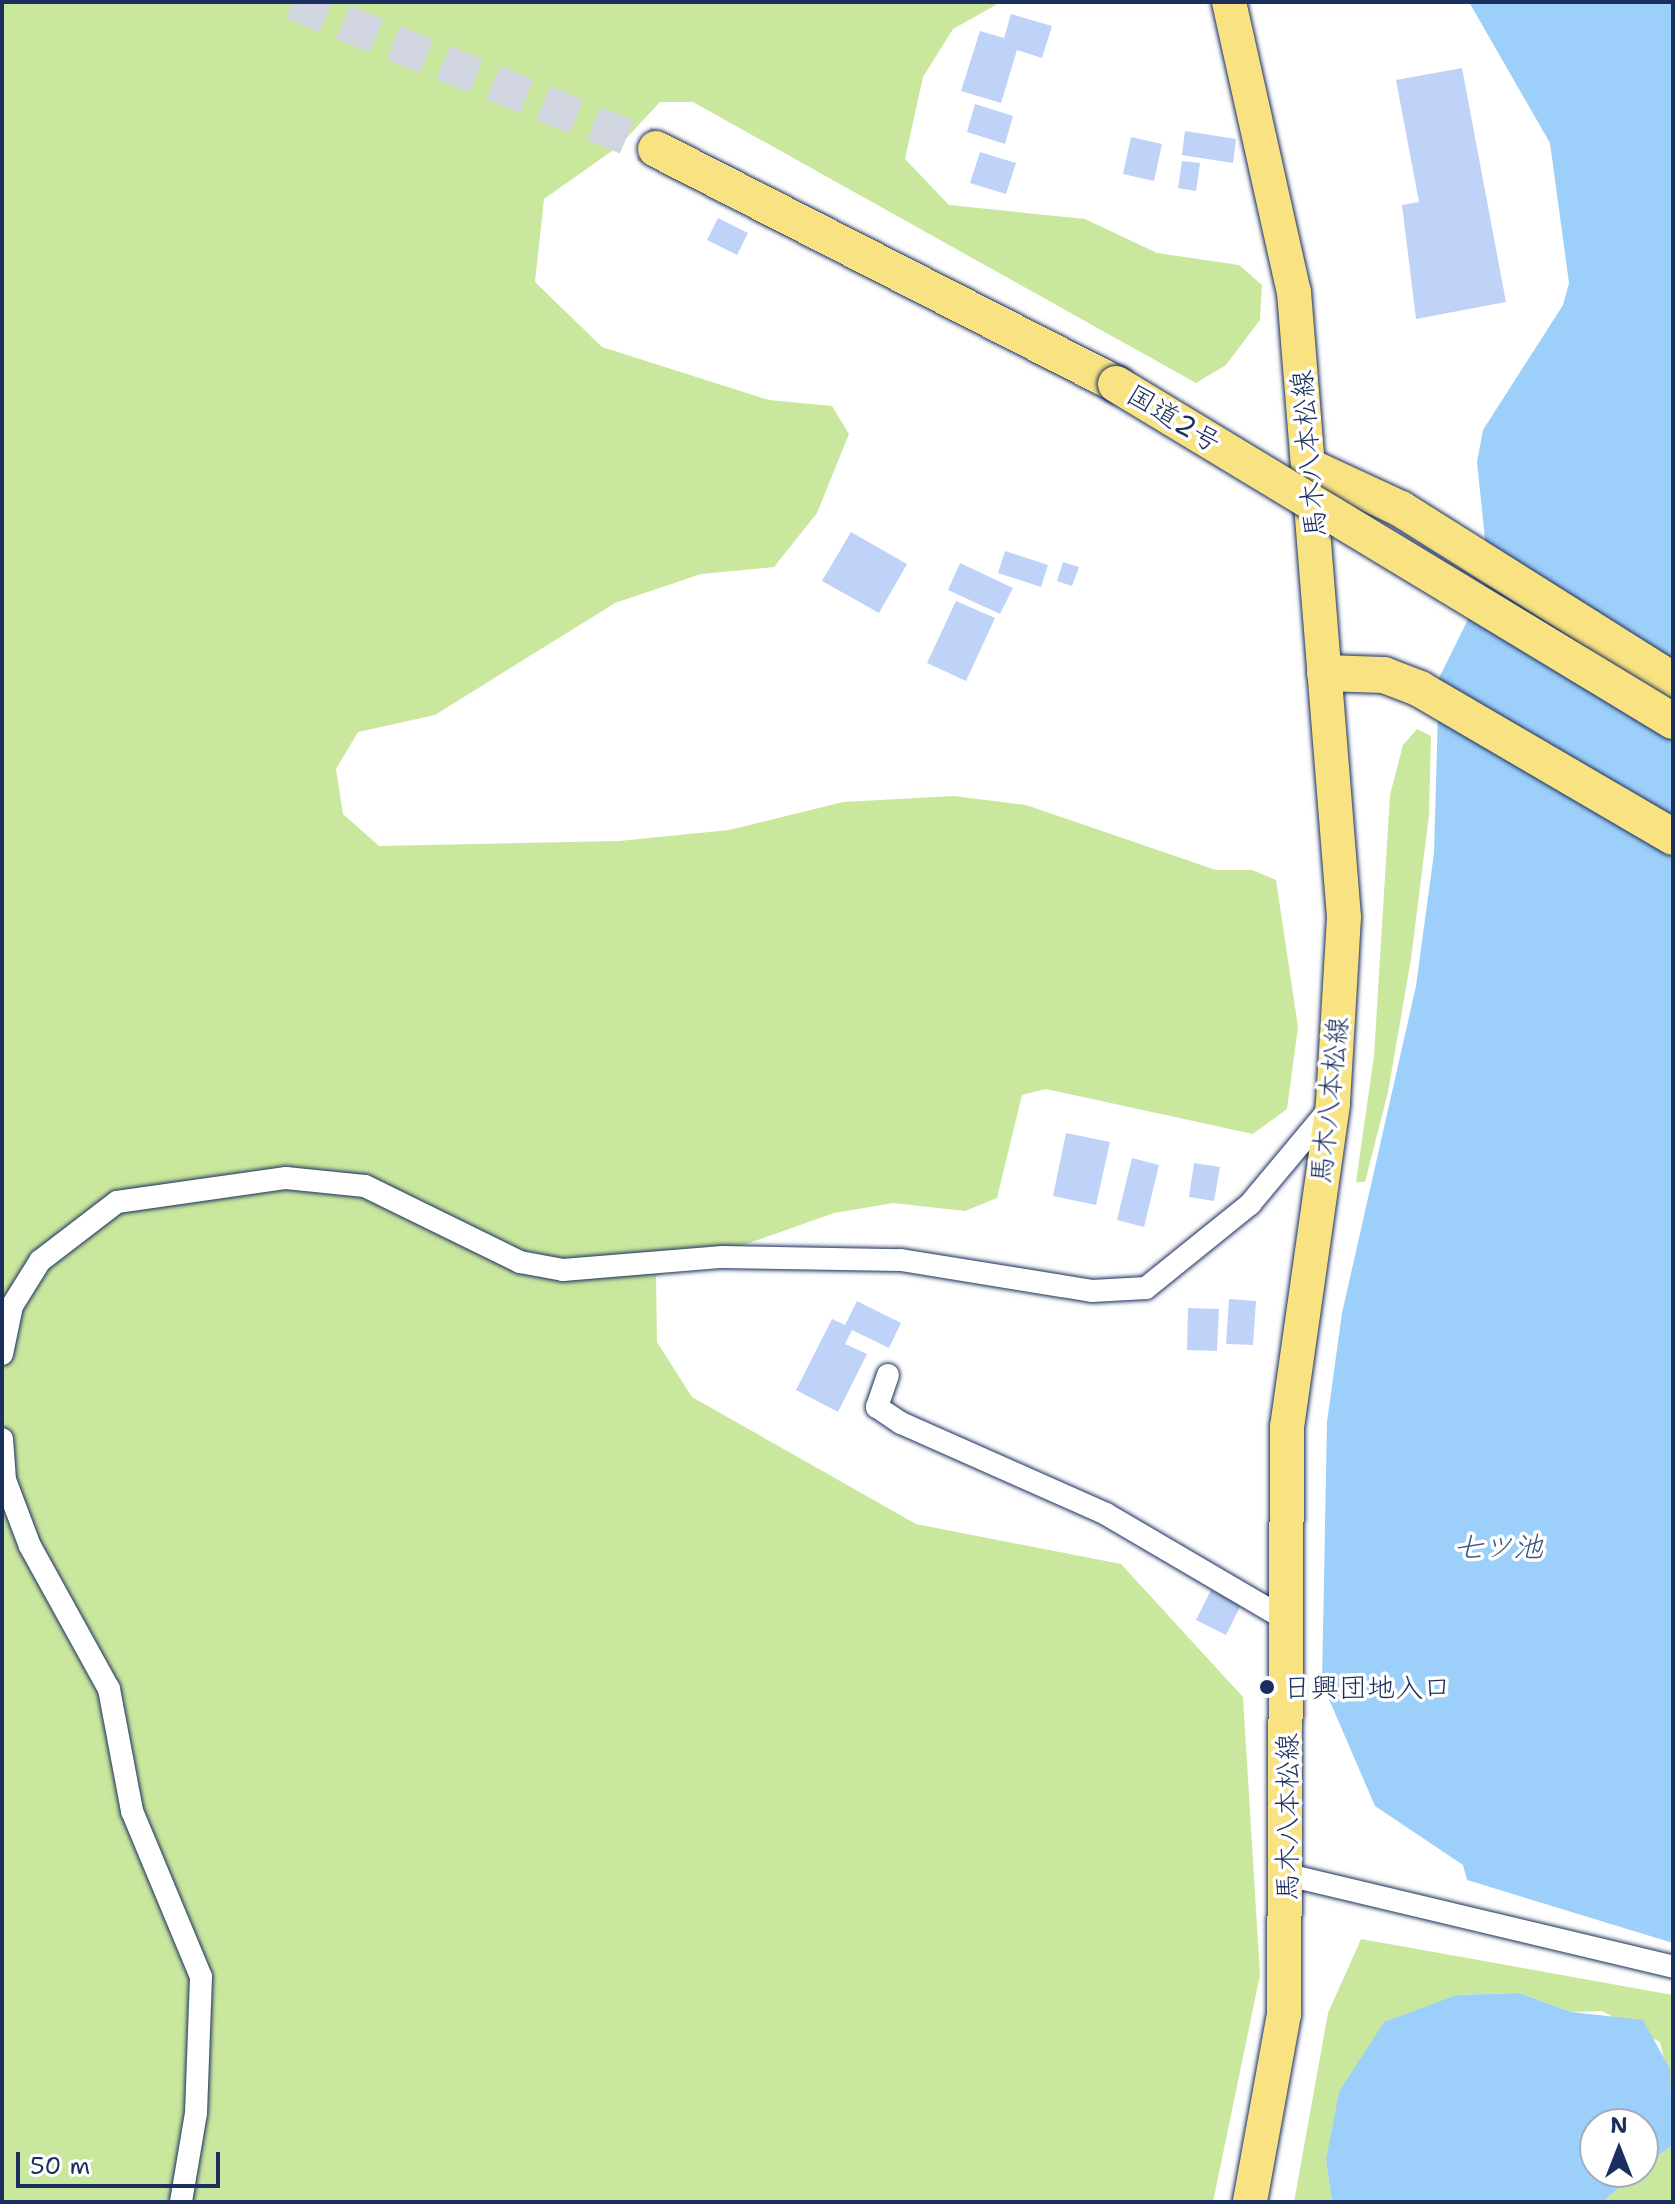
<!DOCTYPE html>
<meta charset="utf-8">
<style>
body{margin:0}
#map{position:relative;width:1675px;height:2204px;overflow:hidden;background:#fff;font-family:"Shantell Sans","Klee One",sans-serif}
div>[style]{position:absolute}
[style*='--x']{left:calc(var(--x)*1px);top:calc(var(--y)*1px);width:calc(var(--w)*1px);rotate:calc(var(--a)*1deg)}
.green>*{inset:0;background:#cae79e}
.water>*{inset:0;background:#9ccff9}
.building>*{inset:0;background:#bfd3f8}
.trunk-tunnel>*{height:36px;margin-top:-18px;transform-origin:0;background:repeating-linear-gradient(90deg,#d1d5df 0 36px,transparent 0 54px)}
.roads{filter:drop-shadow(0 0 2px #1b2f5e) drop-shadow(0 0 2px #1b2f5e)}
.minor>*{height:22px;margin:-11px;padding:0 11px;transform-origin:11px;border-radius:11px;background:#fff}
.primary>*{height:34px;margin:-17px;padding:0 17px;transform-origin:17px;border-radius:17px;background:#f8e281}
.trunk>*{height:36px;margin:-18px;padding:0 18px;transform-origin:18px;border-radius:18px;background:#f8e281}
.bridges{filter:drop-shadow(0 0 2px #1b2f5e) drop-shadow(0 0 2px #1b2f5e)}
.trunk-bridge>*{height:36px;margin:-18px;padding:0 18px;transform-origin:18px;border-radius:18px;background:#f8e281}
.dots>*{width:22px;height:22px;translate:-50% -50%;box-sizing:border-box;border:4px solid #fff;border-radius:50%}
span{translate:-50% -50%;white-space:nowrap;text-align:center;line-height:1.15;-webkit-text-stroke:7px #fff;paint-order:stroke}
.street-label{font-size:28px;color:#1b2f5e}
.poi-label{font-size:28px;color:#1b2f5e}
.left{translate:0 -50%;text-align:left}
.water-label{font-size:30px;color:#3b5785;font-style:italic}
.frame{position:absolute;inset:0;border:4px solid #1b2f5e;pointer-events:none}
.north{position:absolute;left:1579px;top:2108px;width:80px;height:80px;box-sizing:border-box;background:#fff;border:2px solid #a4acbf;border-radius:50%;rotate:0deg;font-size:22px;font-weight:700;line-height:32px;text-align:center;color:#1b2f5e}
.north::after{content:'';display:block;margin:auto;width:28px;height:36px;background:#1b2f5e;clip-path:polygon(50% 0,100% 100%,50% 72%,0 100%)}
.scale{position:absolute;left:16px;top:2152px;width:204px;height:36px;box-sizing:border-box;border:4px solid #1b2f5e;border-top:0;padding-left:10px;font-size:24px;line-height:28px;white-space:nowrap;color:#1b2f5e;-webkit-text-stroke:6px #fff;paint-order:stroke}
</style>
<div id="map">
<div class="green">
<div style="clip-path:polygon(2px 2px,1001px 2px,953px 29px,923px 77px,905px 159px,949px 205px,1085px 219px,1157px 253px,1239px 265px,1262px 285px,1260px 320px,1226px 365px,1196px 383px,693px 102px,660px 102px,619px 146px,544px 199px,535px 282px,602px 347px,769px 400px,832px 406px,849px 434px,817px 513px,774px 567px,701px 574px,615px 603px,435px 715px,358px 732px,336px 769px,343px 814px,379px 846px,619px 841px,729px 830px,843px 802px,954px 796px,1026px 805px,1216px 870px,1252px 870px,1276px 880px,1298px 1027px,1287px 1109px,1253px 1134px,1046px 1089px,1022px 1095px,997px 1198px,965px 1211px,893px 1203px,834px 1213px,656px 1276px,657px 1342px,692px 1397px,916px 1524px,1121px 1564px,1243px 1697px,1260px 1975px,1213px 2202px,2px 2202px)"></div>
<div style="clip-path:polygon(1417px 729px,1431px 736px,1429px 815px,1411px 959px,1388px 1092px,1365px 1182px,1356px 1182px,1374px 1056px,1390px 795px,1403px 745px)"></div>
<div style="clip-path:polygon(1361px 1939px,1673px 1995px,1673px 2099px,1660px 2042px,1602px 2011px,1571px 2012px,1519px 1993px,1457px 1995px,1326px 2160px,1332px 2202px,1294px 2202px,1328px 2013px)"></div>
<div style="clip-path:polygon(1673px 2145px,1673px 2202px,1602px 2202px,1604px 2196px)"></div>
</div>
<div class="water">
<div style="clip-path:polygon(1469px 2px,1673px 2px,1673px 1943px,1467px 1880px,1463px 1865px,1375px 1806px,1322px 1683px,1327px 1422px,1342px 1313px,1416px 986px,1434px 853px,1439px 678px,1489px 577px,1477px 462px,1483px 430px,1563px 305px,1569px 283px,1550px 143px)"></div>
<div style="clip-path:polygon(1519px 1993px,1571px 2012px,1643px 2020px,1670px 2069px,1673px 2145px,1643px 2167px,1643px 2124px,1595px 2124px,1595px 2172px,1637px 2172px,1602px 2202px,1332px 2202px,1326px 2160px,1339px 2092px,1384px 2022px,1457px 1995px)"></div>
</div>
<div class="building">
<div style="clip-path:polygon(1011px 14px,1052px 26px,1042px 58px,1017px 50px,1001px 103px,961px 91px,980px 31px,1004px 38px)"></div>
<div style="clip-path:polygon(1462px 68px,1506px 302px,1416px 319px,1402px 205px,1419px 202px,1396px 80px)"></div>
<div style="clip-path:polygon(975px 104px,1013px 116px,1005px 144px,967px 132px)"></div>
<div style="clip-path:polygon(1185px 131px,1236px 139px,1233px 163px,1182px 155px)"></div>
<div style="clip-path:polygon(1131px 137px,1162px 144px,1154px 181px,1123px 174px)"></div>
<div style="clip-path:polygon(980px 152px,1016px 163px,1006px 194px,970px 183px)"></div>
<div style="clip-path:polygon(1182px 161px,1200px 163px,1196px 191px,1178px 188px)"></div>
<div style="clip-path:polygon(718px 218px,748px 233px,737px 255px,707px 240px)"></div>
<div style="clip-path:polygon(851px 532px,907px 564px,879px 613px,822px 581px)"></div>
<div style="clip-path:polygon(1005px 551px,1048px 565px,1041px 587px,998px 573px)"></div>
<div style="clip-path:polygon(1063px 562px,1079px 567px,1072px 586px,1057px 581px)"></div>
<div style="clip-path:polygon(960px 563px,1013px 588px,1000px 614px,948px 590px)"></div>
<div style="clip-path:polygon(956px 601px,995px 618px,966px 681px,927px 663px)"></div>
<div style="clip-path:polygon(1066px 1133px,1110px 1142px,1096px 1205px,1053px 1196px)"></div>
<div style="clip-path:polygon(1132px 1158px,1159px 1165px,1144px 1227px,1117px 1220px)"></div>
<div style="clip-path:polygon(1194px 1163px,1220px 1167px,1214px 1201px,1189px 1197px)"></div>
<div style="clip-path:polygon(1229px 1299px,1256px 1301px,1253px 1345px,1226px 1344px)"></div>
<div style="clip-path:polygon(857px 1301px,901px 1323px,889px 1348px,852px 1330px,845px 1344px,867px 1354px,838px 1412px,796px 1390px,832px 1319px,845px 1325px)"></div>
<div style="clip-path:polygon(1188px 1308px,1219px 1309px,1217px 1351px,1187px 1350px)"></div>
<div style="clip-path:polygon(1211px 1590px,1241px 1605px,1226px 1635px,1196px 1620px)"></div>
</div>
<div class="trunk-tunnel">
<div style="--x:293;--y:2;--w:392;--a:22"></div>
</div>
<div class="roads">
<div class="minor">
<div style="--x:2;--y:1354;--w:49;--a:-78.2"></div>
<div style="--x:12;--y:1306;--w:53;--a:-58.1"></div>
<div style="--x:40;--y:1261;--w:97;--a:-37.5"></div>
<div style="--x:117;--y:1202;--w:171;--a:-8.1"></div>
<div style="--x:286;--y:1178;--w:79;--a:5.8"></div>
<div style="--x:365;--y:1186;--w:173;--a:26.1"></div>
<div style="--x:520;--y:1262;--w:44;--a:10.5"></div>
<div style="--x:563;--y:1270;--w:160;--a:-4.7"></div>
<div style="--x:722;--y:1257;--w:179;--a:1"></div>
<div style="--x:901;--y:1260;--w:193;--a:9.2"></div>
<div style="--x:1092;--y:1291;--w:54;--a:-3.2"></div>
<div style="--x:1146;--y:1288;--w:134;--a:-38.9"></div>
<div style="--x:1250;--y:1204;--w:128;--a:-50.1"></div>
<div style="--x:888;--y:1375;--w:34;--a:109"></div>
<div style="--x:877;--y:1407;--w:29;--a:34"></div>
<div style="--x:901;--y:1423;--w:224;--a:23.9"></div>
<div style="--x:1106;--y:1514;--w:210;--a:30.4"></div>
<div style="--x:2;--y:1439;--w:41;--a:85.8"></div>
<div style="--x:5;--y:1480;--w:71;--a:69.3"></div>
<div style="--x:30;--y:1546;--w:163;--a:61.1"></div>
<div style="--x:109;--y:1689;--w:124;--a:79.3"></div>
<div style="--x:132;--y:1811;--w:180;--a:67.4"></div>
<div style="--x:201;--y:1977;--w:136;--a:92.1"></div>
<div style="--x:196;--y:2113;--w:90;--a:99.6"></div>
<div style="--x:1288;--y:1875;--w:396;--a:13.4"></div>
</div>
<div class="primary">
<div style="--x:1229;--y:2;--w:297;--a:77.4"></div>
<div style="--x:1294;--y:292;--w:627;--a:85.43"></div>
<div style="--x:1344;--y:917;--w:187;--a:93.4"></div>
<div style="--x:1333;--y:1104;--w:326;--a:98.1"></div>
<div style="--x:1287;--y:1427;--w:587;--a:90.29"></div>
<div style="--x:1284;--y:2014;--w:191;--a:100.3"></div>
</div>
<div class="trunk">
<div style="--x:656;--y:149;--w:517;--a:27.06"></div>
<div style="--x:1310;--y:467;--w:100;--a:24.8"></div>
<div style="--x:1401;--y:509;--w:321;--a:32.2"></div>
<div style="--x:1325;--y:673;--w:59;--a:1.9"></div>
<div style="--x:1384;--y:675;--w:39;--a:21"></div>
<div style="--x:1420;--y:689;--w:293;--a:30.3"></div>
</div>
</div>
<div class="bridges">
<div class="trunk-bridge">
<div style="--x:1116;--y:384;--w:651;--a:31.18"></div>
</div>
</div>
<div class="dots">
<div style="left:1267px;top:1687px;background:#1b2f5e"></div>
</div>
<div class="street-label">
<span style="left:1174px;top:418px;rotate:31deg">国道2号</span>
<span style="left:1308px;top:454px;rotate:-95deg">馬木八本松線</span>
<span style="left:1329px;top:1100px;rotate:-84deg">馬木八本松線</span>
<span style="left:1287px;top:1817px;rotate:-90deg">馬木八本松線</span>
</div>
<div class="poi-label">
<span class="left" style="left:1283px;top:1687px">日興団地入口</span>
</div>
<div class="water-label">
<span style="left:1498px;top:1547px">七ツ池</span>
</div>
<div class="frame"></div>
<div class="north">N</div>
<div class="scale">50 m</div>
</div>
